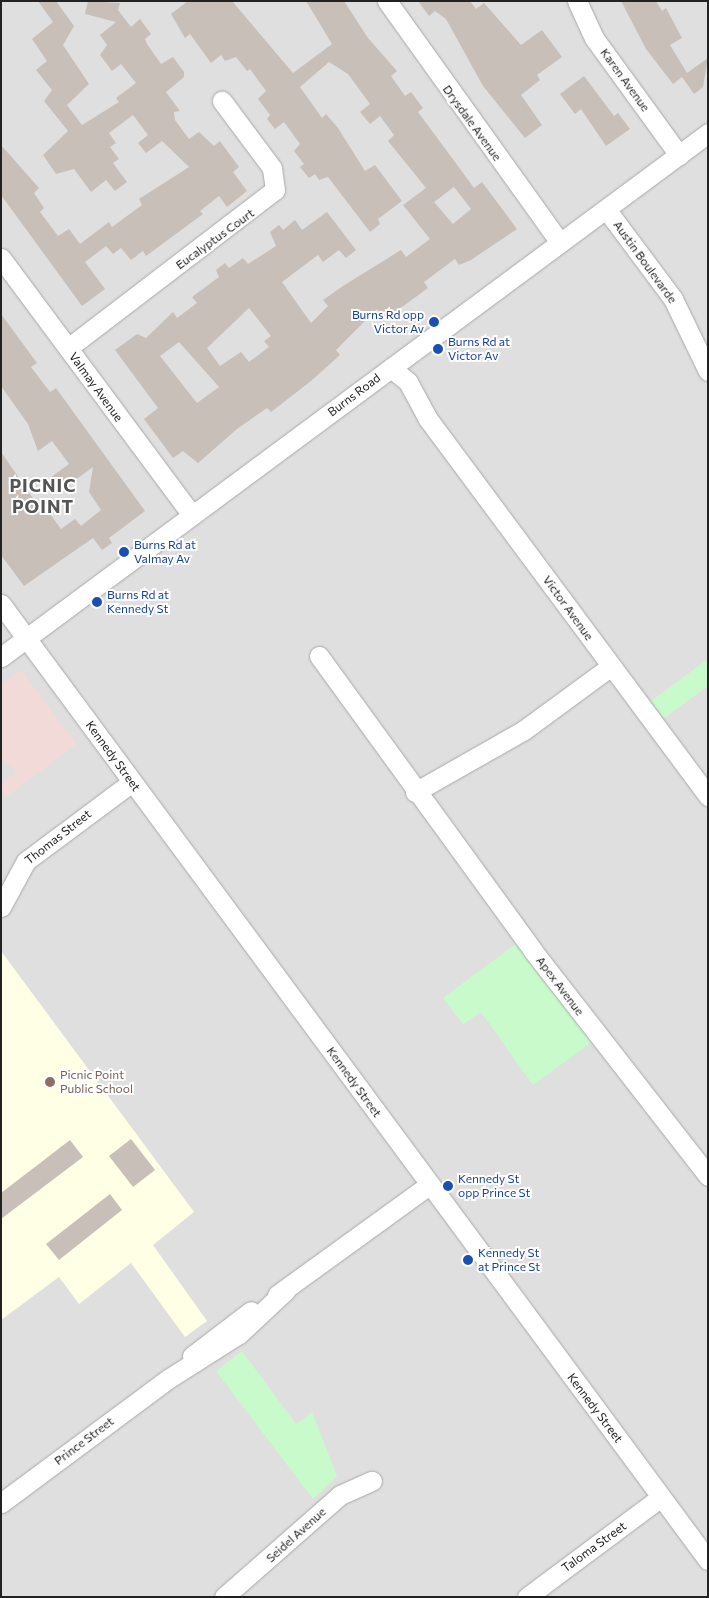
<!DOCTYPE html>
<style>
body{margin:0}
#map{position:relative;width:709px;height:1598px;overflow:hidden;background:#f2efe9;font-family:Commissioner,sans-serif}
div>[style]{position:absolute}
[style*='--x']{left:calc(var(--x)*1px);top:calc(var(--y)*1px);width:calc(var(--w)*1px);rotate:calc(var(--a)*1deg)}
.residential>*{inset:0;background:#e0dfdf}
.commercial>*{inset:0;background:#f2dad9}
.education>*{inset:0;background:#ffffe5}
.park>*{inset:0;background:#c8facc}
.building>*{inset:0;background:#c7bfb8}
.roads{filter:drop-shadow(0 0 1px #a9a9a9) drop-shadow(0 0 1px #a9a9a9)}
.minor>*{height:19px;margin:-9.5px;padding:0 9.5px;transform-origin:9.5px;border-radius:9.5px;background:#fff}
.dots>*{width:14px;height:14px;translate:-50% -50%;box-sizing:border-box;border:2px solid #fff;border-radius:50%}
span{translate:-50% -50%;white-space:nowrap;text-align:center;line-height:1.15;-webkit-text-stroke:4px #fff;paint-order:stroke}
.street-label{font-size:12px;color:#222}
.transit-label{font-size:12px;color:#164399}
.right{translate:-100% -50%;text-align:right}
.left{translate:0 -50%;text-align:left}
.education-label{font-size:12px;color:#785e54}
.district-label{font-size:18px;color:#555;font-weight:700;letter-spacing:1px}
.frame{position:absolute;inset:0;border:2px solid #222;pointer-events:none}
</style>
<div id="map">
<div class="residential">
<div style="clip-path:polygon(1px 1px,708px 1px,708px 1597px,1px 1597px)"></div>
</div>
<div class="commercial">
<div style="clip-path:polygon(21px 670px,76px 744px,5px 798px,1px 785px,17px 771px,1px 759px,1px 684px)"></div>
</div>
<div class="education">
<div style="clip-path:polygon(1px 951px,194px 1212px,153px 1245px,207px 1321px,185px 1337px,131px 1263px,79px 1304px,59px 1277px,1px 1320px)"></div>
</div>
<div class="park">
<div style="clip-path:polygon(708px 659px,708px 686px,664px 718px,651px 701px)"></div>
<div style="clip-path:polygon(517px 943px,592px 1042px,533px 1085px,481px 1012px,463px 1024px,443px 998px)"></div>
<div style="clip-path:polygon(242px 1351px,296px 1424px,312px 1412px,337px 1476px,313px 1499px,216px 1371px)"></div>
</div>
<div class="building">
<div style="clip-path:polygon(38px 1px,56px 1px,74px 26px,63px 45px,89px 84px,67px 105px,82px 125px,119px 102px,116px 98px,136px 83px,121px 64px,112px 71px,100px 55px,107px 45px,100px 35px,116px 22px,85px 14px,88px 1px,120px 3px,118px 10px,131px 27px,140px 19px,151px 34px,145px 39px,147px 44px,161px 64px,173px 57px,184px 72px,184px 77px,166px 92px,180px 111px,174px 112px,175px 120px,189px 139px,199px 132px,214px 146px,220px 141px,239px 167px,233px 172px,247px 191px,227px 207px,219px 196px,200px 211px,203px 214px,146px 256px,143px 251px,131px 260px,121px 248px,113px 254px,106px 246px,85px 262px,105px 289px,82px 306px,1px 195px,1px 145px,39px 188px,34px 193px,44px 208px,40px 212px,58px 236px,69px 229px,80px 244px,109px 222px,112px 227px,142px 205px,139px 199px,189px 167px,162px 141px,146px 153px,138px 143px,148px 135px,133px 115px,109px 133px,116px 143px,110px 147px,119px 159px,113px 163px,127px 182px,115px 191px,106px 180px,91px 192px,74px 169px,56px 174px,43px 155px,68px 131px,44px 101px,52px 90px,36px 70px,47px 61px,32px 39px,53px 22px)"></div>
<div style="clip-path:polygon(evenodd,188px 1px,232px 1px,293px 73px,332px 44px,306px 1px,344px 1px,368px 38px,397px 71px,391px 76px,405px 96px,411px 92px,423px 108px,418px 112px,455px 162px,474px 188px,482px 182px,517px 229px,471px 260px,459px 265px,455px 259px,424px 282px,428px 288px,402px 307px,383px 318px,377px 309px,336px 350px,340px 355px,311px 381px,271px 412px,267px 408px,237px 429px,198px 463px,183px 451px,173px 458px,144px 419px,158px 408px,115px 350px,137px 334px,146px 338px,173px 312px,177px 318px,197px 303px,192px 297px,219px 277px,216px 270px,225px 263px,229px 268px,243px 258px,248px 264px,276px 246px,270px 232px,279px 225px,283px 230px,295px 220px,302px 230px,327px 212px,356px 250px,346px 258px,339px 250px,323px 262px,318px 255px,282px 282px,311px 323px,328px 306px,323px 300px,343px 286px,401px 250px,406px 257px,430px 239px,403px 205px,426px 188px,388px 141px,394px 135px,380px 116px,370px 124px,360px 112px,370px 104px,348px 74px,329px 62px,300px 87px,322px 118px,326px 114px,338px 128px,365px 171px,375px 165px,402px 201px,378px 219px,380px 224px,370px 232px,328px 177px,319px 180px,315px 174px,309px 178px,300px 167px,304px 164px,294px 151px,300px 144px,284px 122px,275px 129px,267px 119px,270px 115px,258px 99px,266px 91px,250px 69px,247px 71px,236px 57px,225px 61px,221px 55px,211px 63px,190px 34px,185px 38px,171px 14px,188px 1px,454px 187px,471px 209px,453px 224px,434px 202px,454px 187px,188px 1px,249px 308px,271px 336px,264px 341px,269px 347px,249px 362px,241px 352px,220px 366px,207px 348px,249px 308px,188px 1px,179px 342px,219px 387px,197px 403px,160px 356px,179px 342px)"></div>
<div style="clip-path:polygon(418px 1px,470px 1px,476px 9px,484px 3px,521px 45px,542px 30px,562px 57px,537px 75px,540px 80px,521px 95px,542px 125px,525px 138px,483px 86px,446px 19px,435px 11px,429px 16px)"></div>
<div style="clip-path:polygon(621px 1px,656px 1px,662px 11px,666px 8px,682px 38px,670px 45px,687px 73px,708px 58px,703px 87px,694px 94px,682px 77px,673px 84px,646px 49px)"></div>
<div style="clip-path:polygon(584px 76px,614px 116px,618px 113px,630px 129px,606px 146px,581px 109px,575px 114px,560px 94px)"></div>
<div style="clip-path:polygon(1px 314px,37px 363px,31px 367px,50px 392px,56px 388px,145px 511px,109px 538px,112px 543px,102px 550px,93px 538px,24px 586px,1px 555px,1px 452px,41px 510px,45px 507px,61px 529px,75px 519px,81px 526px,101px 510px,89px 492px,93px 467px,60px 491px,50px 478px,69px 464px,52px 441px,38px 451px,28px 424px,1px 386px)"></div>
<div style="clip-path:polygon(131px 1139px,155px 1170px,133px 1187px,109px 1156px)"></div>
<div style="clip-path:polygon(70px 1140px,83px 1157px,1px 1219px,1px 1193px)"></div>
<div style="clip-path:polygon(110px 1194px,122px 1210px,59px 1260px,46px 1244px)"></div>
</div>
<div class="roads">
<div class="minor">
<div style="--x:387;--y:1;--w:297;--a:54.4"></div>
<div style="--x:577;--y:1;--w:41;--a:65.3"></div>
<div style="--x:594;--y:38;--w:145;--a:54"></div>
<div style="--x:606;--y:209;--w:112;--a:53.3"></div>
<div style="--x:673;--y:299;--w:80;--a:64.1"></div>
<div style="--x:1;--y:258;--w:320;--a:53.4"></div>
<div style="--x:68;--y:348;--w:260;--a:-37.4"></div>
<div style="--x:275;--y:190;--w:22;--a:-98"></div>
<div style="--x:272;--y:168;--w:84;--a:-126.7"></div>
<div style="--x:391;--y:368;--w:22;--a:39"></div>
<div style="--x:408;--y:382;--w:42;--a:61.6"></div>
<div style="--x:428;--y:419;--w:470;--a:53.4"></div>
<div style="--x:1;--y:604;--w:1189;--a:53.52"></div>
<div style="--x:319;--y:656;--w:364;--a:54"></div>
<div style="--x:533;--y:951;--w:285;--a:52.1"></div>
<div style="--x:1;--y:657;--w:880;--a:-36.54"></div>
<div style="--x:415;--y:792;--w:125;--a:-29.6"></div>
<div style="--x:524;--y:730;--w:108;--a:-36.3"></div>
<div style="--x:1;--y:907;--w:52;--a:-61.5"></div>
<div style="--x:26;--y:861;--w:132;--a:-36.7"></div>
<div style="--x:277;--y:1295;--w:188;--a:-35.9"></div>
<div style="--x:192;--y:1356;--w:74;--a:-37.3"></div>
<div style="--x:1;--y:1503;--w:208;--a:-36.6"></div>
<div style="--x:168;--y:1379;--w:84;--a:-32.4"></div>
<div style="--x:239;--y:1334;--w:64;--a:-43.1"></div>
<div style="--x:224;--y:1597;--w:154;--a:-41.3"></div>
<div style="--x:340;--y:1495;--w:35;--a:-24"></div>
<div style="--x:527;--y:1597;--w:167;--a:-36.7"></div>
</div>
</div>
<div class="dots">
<div style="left:434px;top:322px;background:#1a4fb4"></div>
<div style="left:438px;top:349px;background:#1a4fb4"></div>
<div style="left:124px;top:552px;background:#1a4fb4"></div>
<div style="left:97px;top:602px;background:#1a4fb4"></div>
<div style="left:50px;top:1082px;background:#8d6e63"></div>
<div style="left:448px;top:1186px;background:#1a4fb4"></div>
<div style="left:468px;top:1260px;background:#1a4fb4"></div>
</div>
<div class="street-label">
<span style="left:625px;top:80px;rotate:54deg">Karen Avenue</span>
<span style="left:472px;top:123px;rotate:54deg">Drysdale Avenue</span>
<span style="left:215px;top:239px;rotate:-36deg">Eucalyptus Court</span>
<span style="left:645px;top:262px;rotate:54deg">Austin Boulevarde</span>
<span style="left:96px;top:387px;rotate:54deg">Valmay Avenue</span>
<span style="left:354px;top:395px;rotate:-37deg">Burns Road</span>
<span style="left:568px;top:608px;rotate:54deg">Victor Avenue</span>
<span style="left:113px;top:756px;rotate:54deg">Kennedy Street</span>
<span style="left:58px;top:837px;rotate:-38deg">Thomas Street</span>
<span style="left:560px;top:986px;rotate:53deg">Apex Avenue</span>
<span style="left:354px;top:1082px;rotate:54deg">Kennedy Street</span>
<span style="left:595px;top:1408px;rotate:53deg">Kennedy Street</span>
<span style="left:84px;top:1441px;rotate:-37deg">Prince Street</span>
<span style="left:296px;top:1535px;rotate:-42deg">Seidel Avenue</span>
<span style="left:594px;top:1547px;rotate:-36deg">Taloma Street</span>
</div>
<div class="transit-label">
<span class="right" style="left:424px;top:322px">Burns Rd opp<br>Victor Av</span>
<span class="left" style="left:448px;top:349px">Burns Rd at<br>Victor Av</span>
<span class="left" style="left:134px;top:552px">Burns Rd at<br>Valmay Av</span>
<span class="left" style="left:107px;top:602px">Burns Rd at<br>Kennedy St</span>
<span class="left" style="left:458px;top:1186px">Kennedy St<br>opp Prince St</span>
<span class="left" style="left:478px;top:1260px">Kennedy St<br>at Prince St</span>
</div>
<div class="education-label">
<span class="left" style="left:60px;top:1082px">Picnic Point<br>Public School</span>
</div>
<div class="district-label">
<span style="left:43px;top:496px">PICNIC<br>POINT</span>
</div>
<div class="frame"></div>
</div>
